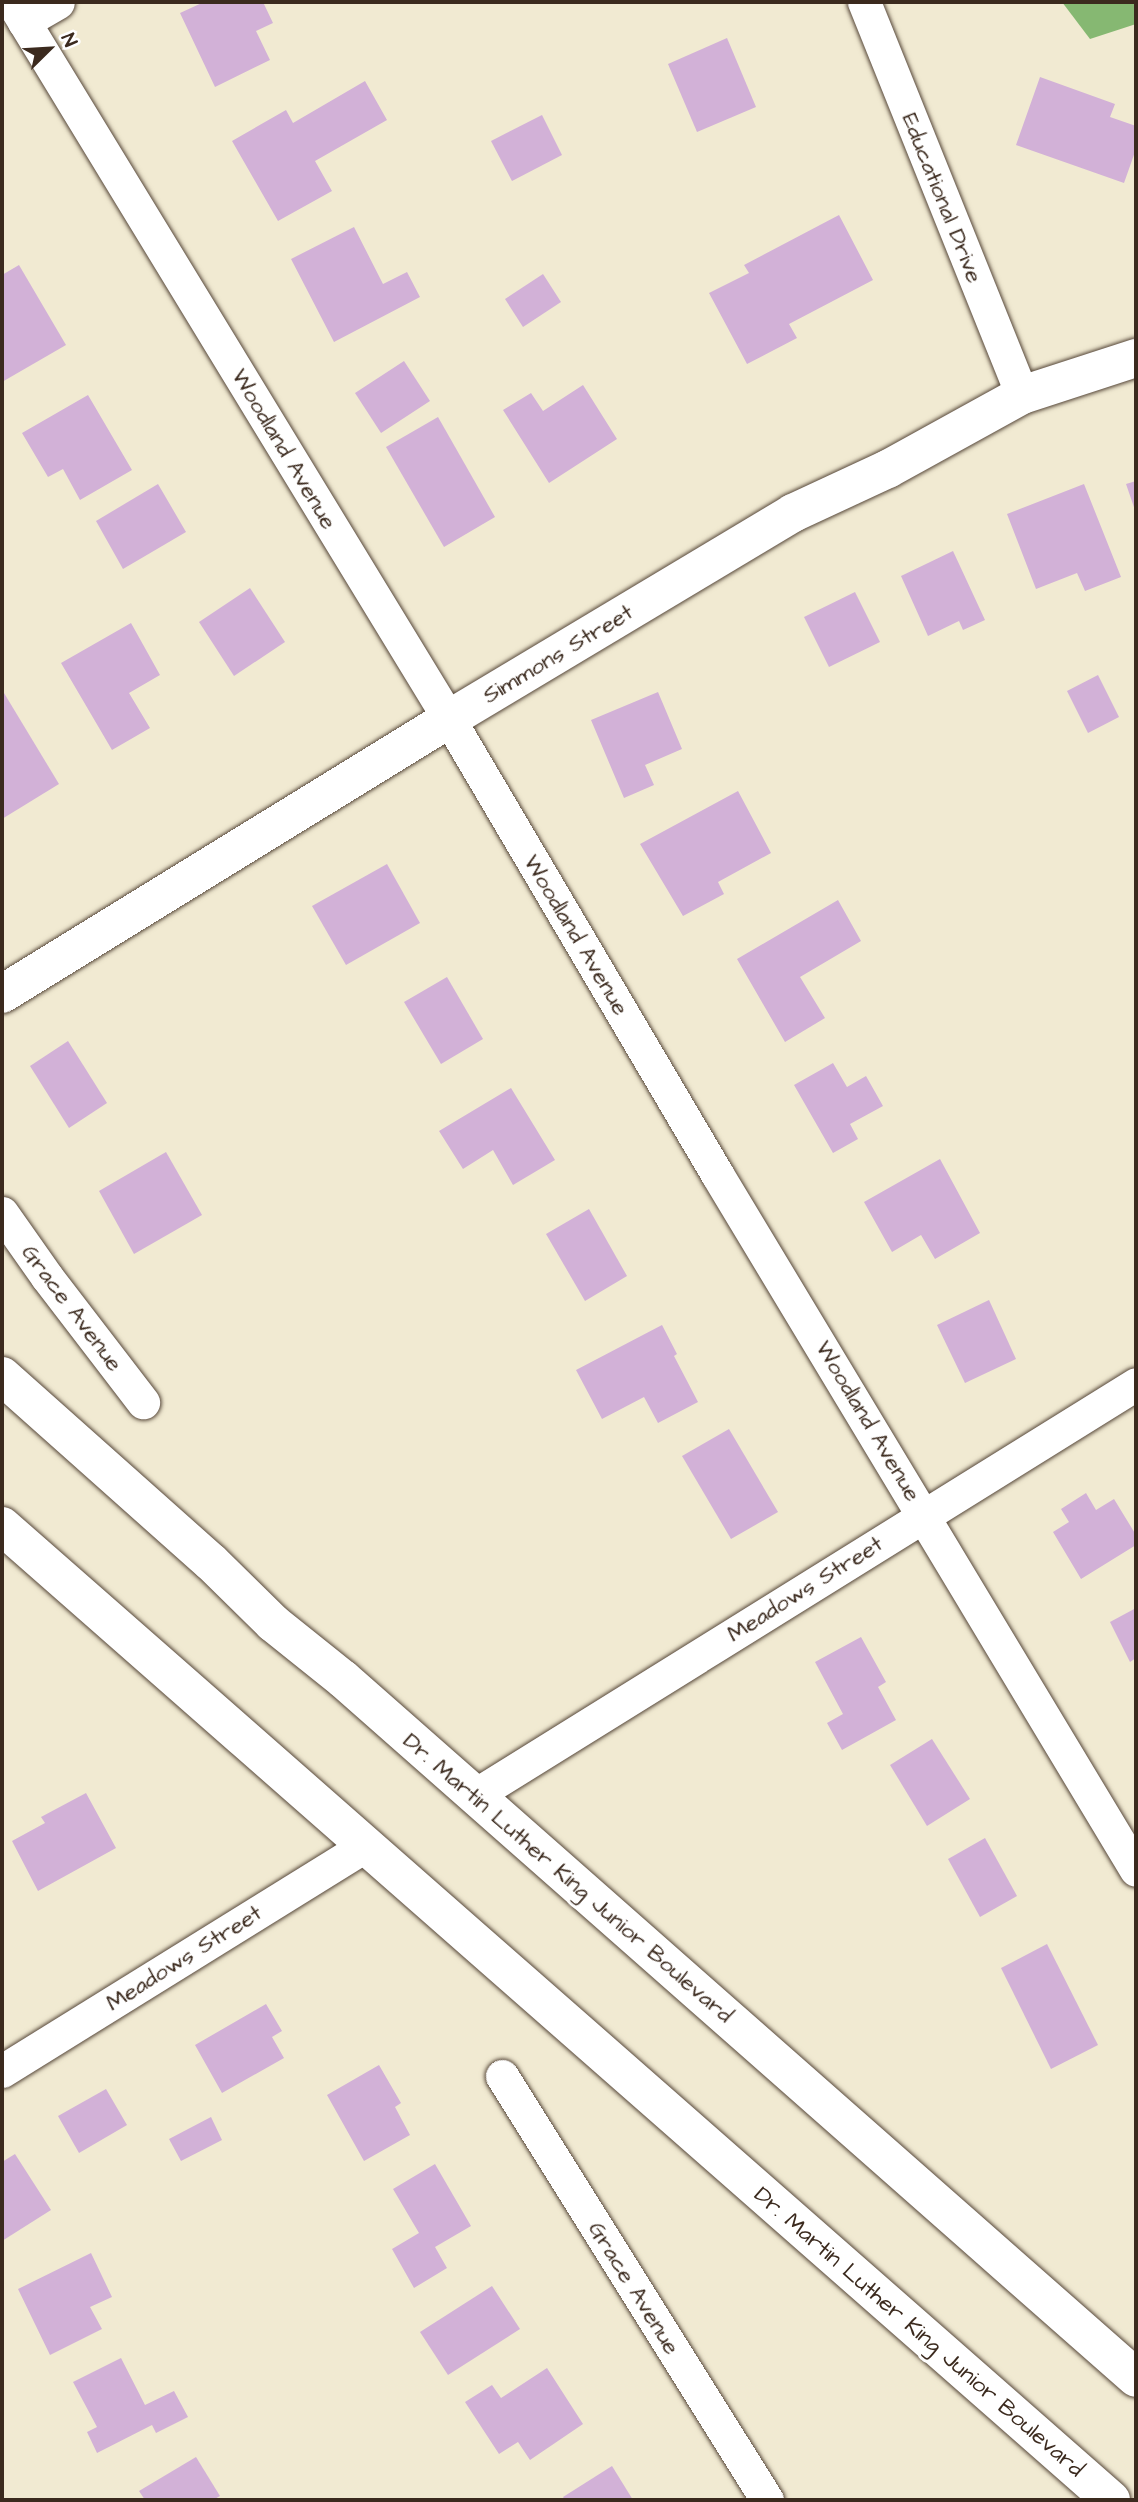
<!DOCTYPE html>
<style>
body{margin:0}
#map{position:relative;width:1138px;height:2502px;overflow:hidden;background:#f1ead2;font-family:"Architects Daughter",sans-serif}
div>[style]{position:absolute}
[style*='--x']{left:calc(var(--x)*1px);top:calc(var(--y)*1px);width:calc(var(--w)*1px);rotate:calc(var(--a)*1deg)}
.forest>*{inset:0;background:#86b872}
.building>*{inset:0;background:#d2b1d7}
.roads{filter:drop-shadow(0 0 2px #564739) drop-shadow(0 0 2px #564739)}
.street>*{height:33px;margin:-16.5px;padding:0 16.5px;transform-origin:16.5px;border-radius:16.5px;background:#fff}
.secondary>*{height:38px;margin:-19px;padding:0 19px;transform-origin:19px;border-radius:19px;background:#fff}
.primary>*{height:38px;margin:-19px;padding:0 19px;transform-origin:19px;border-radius:19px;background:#fff}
span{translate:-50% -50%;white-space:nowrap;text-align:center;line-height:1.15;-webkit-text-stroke:6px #fff;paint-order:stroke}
.street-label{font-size:23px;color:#3b2a1e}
.frame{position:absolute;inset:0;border:4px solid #3b2a1e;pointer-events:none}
.north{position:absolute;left:14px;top:14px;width:70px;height:70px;-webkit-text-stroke:5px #fff;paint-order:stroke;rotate:66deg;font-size:19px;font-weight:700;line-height:28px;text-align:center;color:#3b2a1e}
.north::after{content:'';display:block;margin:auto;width:24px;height:32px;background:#3b2a1e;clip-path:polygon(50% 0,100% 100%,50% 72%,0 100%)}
</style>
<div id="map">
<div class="forest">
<div style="clip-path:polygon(1062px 2px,1136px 2px,1136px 24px,1090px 39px)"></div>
</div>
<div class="building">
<div style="clip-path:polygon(204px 2px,263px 2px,273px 23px,256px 31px,270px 60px,215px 87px,180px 13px)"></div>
<div style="clip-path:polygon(727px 38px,756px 107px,697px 132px,668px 64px)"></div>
<div style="clip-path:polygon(1040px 77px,1115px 104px,1110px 117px,1136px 126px,1136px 149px,1124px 183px,1016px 145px)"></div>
<div style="clip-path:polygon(365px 81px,387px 120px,315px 161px,332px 191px,278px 221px,232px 141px,286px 110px,293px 123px)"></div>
<div style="clip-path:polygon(542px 115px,562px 155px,512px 181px,491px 141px)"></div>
<div style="clip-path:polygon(839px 215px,873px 280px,789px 324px,797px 338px,747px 364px,709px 293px,749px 273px,744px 265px)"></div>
<div style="clip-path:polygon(354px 227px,383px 284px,407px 272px,420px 297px,334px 342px,291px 259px)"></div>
<div style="clip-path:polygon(19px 265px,66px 345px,2px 382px,2px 275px)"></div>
<div style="clip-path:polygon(543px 274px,561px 302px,523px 327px,505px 299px)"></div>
<div style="clip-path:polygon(404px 361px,430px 401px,381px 433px,355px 393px)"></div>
<div style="clip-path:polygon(583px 385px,617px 439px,549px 483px,503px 410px,531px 393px,543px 411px)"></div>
<div style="clip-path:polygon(88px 395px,132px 470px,80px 500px,63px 469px,48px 477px,22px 433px)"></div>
<div style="clip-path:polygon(438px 417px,495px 517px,444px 547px,386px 447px)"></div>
<div style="clip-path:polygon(1136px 481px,1136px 513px,1126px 484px)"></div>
<div style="clip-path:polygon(158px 484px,186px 532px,123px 569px,96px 521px)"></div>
<div style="clip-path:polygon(1084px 484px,1121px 577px,1085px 591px,1077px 573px,1036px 589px,1007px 514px)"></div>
<div style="clip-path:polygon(953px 551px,985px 620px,963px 630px,959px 621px,928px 636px,901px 576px)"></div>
<div style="clip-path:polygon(250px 588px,285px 642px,234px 676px,199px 622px)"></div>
<div style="clip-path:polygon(855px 592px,880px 642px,829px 667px,804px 617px)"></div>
<div style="clip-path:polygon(131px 623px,160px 675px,129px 693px,150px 728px,112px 750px,61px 663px)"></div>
<div style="clip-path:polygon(1098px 675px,1119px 717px,1088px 733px,1067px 691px)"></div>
<div style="clip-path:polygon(658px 692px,682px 749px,645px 765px,654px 785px,624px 798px,591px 720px)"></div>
<div style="clip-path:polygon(4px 693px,59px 784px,2px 819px,2px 694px)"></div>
<div style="clip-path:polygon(738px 791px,771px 853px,718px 882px,724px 894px,683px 916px,640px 844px)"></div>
<div style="clip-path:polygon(387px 864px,420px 923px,346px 965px,312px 906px)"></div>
<div style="clip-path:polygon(838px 900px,861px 941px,800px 977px,825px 1018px,785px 1042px,737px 959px)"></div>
<div style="clip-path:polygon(447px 977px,483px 1039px,441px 1064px,404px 1002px)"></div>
<div style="clip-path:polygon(68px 1041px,107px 1103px,69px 1128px,30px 1066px)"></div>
<div style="clip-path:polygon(833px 1063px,847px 1087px,866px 1076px,883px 1106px,850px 1124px,858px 1139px,833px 1153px,794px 1085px)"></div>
<div style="clip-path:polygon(511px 1088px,555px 1160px,513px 1185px,493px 1150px,463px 1169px,439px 1131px)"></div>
<div style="clip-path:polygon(166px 1152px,202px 1215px,134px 1254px,99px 1191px)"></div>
<div style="clip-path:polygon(940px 1159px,980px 1233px,935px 1259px,921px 1235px,892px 1252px,864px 1202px)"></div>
<div style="clip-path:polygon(589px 1209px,627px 1276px,585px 1301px,546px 1234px)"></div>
<div style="clip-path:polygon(989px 1300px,1016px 1359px,965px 1383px,937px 1325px)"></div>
<div style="clip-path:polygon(662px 1325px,677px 1354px,674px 1356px,698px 1402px,658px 1423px,644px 1397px,602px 1419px,576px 1370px)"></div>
<div style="clip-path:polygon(729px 1429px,778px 1512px,731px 1539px,682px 1456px)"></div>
<div style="clip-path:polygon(1086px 1493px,1096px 1510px,1114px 1499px,1136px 1535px,1136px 1545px,1081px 1579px,1053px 1532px,1069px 1522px,1061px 1509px)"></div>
<div style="clip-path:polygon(1136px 1608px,1136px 1658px,1130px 1662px,1110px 1622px)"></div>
<div style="clip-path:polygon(861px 1637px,886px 1682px,878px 1687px,896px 1720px,842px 1750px,827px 1723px,843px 1714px,815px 1662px)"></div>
<div style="clip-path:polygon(932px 1739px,970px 1799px,927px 1826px,890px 1765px)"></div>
<div style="clip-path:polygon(86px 1793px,116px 1848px,38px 1891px,12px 1841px,45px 1823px,41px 1817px)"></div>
<div style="clip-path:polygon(985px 1838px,1017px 1896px,980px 1917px,948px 1859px)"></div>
<div style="clip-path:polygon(1047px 1944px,1098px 2045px,1051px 2069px,1001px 1968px)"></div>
<div style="clip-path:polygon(266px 2004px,282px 2031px,272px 2037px,284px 2058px,222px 2093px,195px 2045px)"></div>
<div style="clip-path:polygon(379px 2065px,401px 2103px,395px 2107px,410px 2135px,364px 2161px,327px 2095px)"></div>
<div style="clip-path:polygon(106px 2089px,127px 2125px,79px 2153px,58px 2116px)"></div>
<div style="clip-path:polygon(211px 2117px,222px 2140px,181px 2161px,169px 2139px)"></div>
<div style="clip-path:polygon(15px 2154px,51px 2210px,2px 2241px,2px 2162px)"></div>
<div style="clip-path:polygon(435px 2164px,471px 2226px,435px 2247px,447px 2268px,414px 2288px,392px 2249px,419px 2233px,393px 2189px)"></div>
<div style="clip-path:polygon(91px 2253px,112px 2297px,90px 2307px,102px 2329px,50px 2355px,18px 2289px)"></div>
<div style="clip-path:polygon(492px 2286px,520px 2329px,448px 2375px,420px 2332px)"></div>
<div style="clip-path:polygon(121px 2358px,145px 2405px,174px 2391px,188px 2417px,156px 2433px,152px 2425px,97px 2453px,87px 2432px,97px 2427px,73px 2382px)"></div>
<div style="clip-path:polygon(547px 2368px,583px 2424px,530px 2460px,518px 2442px,499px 2454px,465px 2402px,492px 2385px,501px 2398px)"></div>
<div style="clip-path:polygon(196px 2457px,220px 2496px,213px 2500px,145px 2500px,139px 2491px)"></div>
<div style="clip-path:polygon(612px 2466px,633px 2500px,565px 2500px,563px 2497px)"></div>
</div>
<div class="roads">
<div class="street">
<div style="--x:12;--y:2;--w:840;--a:58.64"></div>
<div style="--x:449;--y:719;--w:528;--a:59.5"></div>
<div style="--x:717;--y:1174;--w:812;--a:58.95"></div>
<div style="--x:864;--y:2;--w:424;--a:68.1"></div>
<div style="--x:24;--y:22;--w:39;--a:-30"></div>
<div style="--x:2;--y:1213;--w:78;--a:54.9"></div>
<div style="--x:47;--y:1277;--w:158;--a:52.5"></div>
<div style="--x:475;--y:1795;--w:778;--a:-31.87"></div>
<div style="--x:2;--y:2071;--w:427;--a:-31.8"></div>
<div style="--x:502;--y:2076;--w:500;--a:57.99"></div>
</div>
<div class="secondary">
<div style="--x:2;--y:994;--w:525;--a:-31.6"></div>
<div style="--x:449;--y:719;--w:401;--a:-30.9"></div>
<div style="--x:793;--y:513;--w:105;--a:-24.9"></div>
<div style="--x:888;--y:469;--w:153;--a:-28.9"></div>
<div style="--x:1022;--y:395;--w:120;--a:-18"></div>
</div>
<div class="primary">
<div style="--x:2;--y:1376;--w:280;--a:41.7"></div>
<div style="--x:211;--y:1562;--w:87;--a:44.5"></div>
<div style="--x:273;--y:1623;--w:90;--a:38.7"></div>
<div style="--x:343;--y:1679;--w:1057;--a:41.39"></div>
<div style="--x:2;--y:1526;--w:1476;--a:41.29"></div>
</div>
</div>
<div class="street-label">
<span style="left:942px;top:198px;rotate:68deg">Educational Drive</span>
<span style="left:284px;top:449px;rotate:59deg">Woodland Avenue</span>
<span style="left:558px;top:654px;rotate:-31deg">Simmons Street</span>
<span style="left:576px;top:935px;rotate:59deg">Woodland Avenue</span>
<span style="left:72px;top:1308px;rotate:53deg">Grace Avenue</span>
<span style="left:868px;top:1421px;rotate:59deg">Woodland Avenue</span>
<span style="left:805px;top:1589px;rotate:-32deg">Meadows Street</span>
<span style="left:568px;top:1878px;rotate:41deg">Dr. Martin Luther King Junior Boulevard</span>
<span style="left:184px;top:1958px;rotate:-32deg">Meadows Street</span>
<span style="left:634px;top:2288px;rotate:58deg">Grace Avenue</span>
<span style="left:919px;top:2332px;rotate:41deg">Dr. Martin Luther King Junior Boulevard</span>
</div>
<div class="frame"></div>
<div class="north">N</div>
</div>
